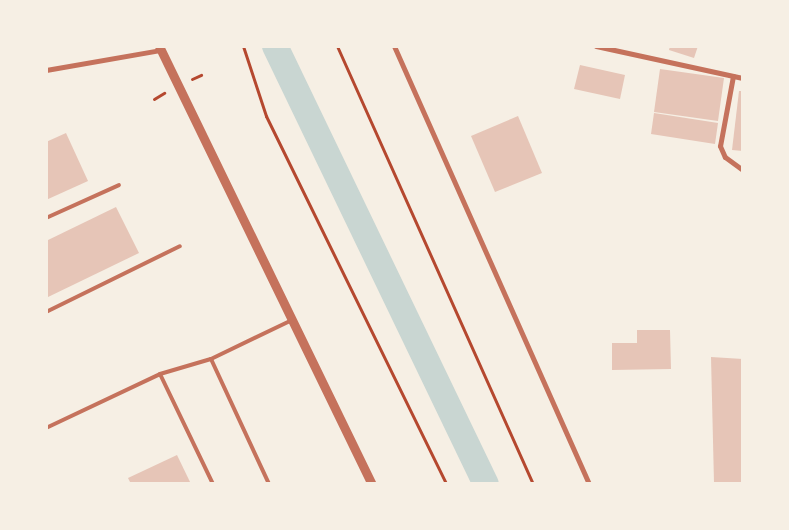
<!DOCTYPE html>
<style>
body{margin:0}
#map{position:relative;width:789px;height:530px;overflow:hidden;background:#f6efe4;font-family:"Open Sans",sans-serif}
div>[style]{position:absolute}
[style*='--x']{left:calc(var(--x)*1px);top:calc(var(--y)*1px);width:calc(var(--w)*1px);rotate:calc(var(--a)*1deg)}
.canal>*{height:26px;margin:-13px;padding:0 13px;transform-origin:13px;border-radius:13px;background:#c9d6d2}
.building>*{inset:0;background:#e6c5b7}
.path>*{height:3px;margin:-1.5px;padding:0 1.5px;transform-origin:1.5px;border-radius:1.5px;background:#b5482f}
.service>*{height:4px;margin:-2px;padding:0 2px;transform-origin:2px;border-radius:2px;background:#c5725c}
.minor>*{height:5px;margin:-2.5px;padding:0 2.5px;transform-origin:2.5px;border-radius:2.5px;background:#c5725c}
.tertiary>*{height:9px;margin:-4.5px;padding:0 4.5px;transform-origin:4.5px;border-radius:4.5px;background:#c5725c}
span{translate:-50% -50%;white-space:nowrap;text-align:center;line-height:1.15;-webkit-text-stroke:4.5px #f6efe4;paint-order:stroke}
.frame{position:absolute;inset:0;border:48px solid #f6efe4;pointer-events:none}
</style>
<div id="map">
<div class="canal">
<div style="--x:275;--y:46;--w:486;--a:64.3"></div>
</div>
<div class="building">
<div style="clip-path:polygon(670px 46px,698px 46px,694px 58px,669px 50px)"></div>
<div style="clip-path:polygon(580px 65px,625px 75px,620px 99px,574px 89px)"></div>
<div style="clip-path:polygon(660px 69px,724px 78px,718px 121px,654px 112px)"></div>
<div style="clip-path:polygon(739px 91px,743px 91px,743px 151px,732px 150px)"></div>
<div style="clip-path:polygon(654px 113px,718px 123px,715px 144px,651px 134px)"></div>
<div style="clip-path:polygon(518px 116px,542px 173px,495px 192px,471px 136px)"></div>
<div style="clip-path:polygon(66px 133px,88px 181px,46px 200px,46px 142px)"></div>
<div style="clip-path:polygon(116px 207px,139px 253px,46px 298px,46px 241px)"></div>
<div style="clip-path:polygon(637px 330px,670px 330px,671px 369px,612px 370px,612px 343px,637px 343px)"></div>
<div style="clip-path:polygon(711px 357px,743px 359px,743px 482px,714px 483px)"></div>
<div style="clip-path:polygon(177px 455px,191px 484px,131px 484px,128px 478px)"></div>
</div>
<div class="path">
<div style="--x:243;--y:46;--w:74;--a:71.8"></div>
<div style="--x:266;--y:116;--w:410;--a:63.9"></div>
<div style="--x:337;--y:46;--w:480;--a:65.9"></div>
<div style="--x:192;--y:79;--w:10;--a:-24"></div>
<div style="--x:154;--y:99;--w:12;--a:-31"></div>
</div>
<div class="service">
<div style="--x:46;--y:218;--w:80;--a:-24.3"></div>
<div style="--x:46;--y:312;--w:149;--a:-26.2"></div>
<div style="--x:211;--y:359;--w:138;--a:65.1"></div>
<div style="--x:160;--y:374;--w:122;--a:64.3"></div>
<div style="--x:46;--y:428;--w:126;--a:-25.3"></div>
<div style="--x:160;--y:374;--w:53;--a:-16.4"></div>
<div style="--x:211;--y:359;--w:90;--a:-25.7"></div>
</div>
<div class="minor">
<div style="--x:394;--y:46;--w:479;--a:66"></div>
<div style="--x:596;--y:46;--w:150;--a:12.3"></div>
<div style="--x:46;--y:70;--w:117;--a:-9.9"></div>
<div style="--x:733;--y:76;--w:71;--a:100.5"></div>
<div style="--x:720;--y:146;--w:12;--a:66"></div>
<div style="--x:725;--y:157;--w:22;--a:36"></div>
</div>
<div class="tertiary">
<div style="--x:159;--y:46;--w:487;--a:64.1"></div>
</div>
<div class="frame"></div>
</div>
